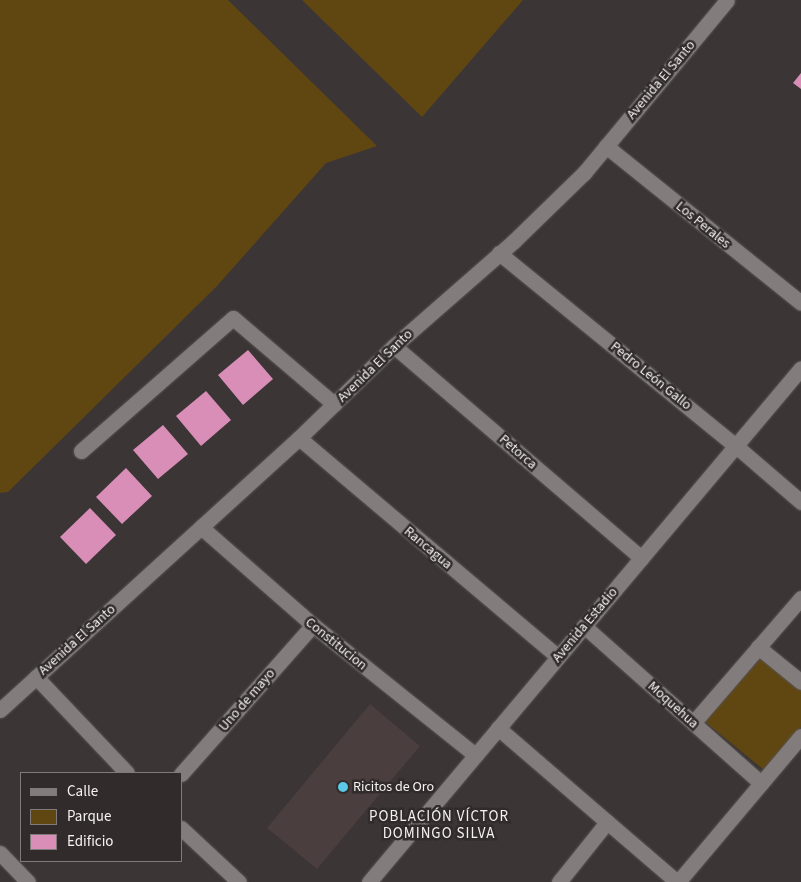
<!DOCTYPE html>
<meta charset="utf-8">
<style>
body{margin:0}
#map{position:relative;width:801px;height:882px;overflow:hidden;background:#3b3535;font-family:"Source Sans 3",sans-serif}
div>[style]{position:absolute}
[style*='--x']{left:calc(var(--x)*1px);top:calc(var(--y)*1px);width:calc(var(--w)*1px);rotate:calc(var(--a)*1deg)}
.built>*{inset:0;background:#4a3e3e}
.green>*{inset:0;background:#604712}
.building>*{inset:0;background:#d88eb6}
.roads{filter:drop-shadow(0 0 1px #595454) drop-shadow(0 0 1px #595454)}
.minor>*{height:15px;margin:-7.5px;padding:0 7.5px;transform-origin:7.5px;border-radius:7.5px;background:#827c7c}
.dots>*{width:14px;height:14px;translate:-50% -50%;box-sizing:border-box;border:2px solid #312b2b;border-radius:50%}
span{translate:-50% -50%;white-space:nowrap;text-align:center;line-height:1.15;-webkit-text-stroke:5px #312b2b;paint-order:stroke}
.street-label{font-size:14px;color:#f6f2f2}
.poi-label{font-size:14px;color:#f6f2f2}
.left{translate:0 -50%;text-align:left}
.neighbourhood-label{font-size:15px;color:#f6f2f2;letter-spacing:1px}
.legend{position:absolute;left:20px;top:772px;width:162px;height:90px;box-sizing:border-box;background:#312b2b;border:1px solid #807b7b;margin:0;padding:6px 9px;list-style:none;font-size:15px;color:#f6f2f2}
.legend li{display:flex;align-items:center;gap:10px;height:25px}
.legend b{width:25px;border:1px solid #807b7b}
</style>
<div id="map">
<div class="built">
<div style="clip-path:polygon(370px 704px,420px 746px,317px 869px,267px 828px)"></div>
</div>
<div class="green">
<div style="clip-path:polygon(0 0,228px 0,377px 146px,326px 163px,217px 286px,8px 492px,0 493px)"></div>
<div style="clip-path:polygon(302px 0,523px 0,422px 117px)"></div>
<div style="clip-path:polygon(764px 655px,801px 690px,801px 727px,764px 770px,704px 721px)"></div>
</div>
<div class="building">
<div style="clip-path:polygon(801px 73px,801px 89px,793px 83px)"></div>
<div style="clip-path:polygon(248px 350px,273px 379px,243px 405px,218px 375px)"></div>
<div style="clip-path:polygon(206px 391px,231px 420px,201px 446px,176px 416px)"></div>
<div style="clip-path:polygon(163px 425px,188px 454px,158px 479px,133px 450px)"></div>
<div style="clip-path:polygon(126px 468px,152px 496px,122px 524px,96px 497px)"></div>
<div style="clip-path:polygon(90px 508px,116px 535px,86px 564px,60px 537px)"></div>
</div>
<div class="roads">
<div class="minor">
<div style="--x:606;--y:146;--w:250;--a:38.8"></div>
<div style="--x:499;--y:253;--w:306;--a:39.2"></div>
<div style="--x:736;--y:446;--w:86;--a:40.7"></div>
<div style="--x:394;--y:346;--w:326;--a:40.6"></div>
<div style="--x:299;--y:438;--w:339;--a:40.2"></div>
<div style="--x:81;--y:451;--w:202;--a:-41.2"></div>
<div style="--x:233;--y:318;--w:133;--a:40.4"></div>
<div style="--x:201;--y:527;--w:149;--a:41.2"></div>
<div style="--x:313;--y:625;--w:208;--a:38.7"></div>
<div style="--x:584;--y:626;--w:237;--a:41.6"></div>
<div style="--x:758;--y:647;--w:55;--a:39.1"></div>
<div style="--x:36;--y:677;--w:132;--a:46.5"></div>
<div style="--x:0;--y:710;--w:404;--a:-42.3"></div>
<div style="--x:299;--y:438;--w:132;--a:-44.1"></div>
<div style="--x:394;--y:346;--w:159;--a:-41.2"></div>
<div style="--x:514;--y:241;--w:98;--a:-44.2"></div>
<div style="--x:584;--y:173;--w:224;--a:-50.4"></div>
<div style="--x:693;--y:723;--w:165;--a:-49.2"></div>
<div style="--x:498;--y:728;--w:236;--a:40.7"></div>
<div style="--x:181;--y:774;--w:199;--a:-48.5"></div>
<div style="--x:181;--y:828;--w:79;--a:43"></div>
<div style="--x:0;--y:853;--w:40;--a:46"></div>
<div style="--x:369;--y:882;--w:671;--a:-49.95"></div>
<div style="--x:559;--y:882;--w:77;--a:-51.3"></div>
<div style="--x:678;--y:882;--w:191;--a:-49.9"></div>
</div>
</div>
<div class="dots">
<div style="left:343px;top:787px;background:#5ac8e6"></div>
</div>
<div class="street-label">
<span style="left:661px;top:80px;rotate:-50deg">Avenida El Santo</span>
<span style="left:703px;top:225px;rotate:39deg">Los Perales</span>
<span style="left:375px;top:366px;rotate:-44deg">Avenida El Santo</span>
<span style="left:651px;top:376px;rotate:39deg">Pedro León Gallo</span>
<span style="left:518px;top:452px;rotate:41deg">Petorca</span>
<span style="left:428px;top:548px;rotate:40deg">Rancagua</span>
<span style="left:585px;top:625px;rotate:-50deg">Avenida Estadio</span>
<span style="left:77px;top:640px;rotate:-42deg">Avenida El Santo</span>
<span style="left:336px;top:644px;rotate:39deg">Constitucion</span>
<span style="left:247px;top:700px;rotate:-49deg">Uno de mayo</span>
<span style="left:673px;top:705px;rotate:42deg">Moquehua</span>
</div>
<div class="poi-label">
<span class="left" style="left:353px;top:787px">Ricitos de Oro</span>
</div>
<div class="neighbourhood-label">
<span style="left:439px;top:825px">POBLACIÓN VÍCTOR<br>DOMINGO SILVA</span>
</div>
<ul class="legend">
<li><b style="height:6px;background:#827c7c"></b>Calle</li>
<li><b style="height:14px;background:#604712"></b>Parque</li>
<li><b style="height:14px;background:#d88eb6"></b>Edificio</li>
</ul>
</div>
